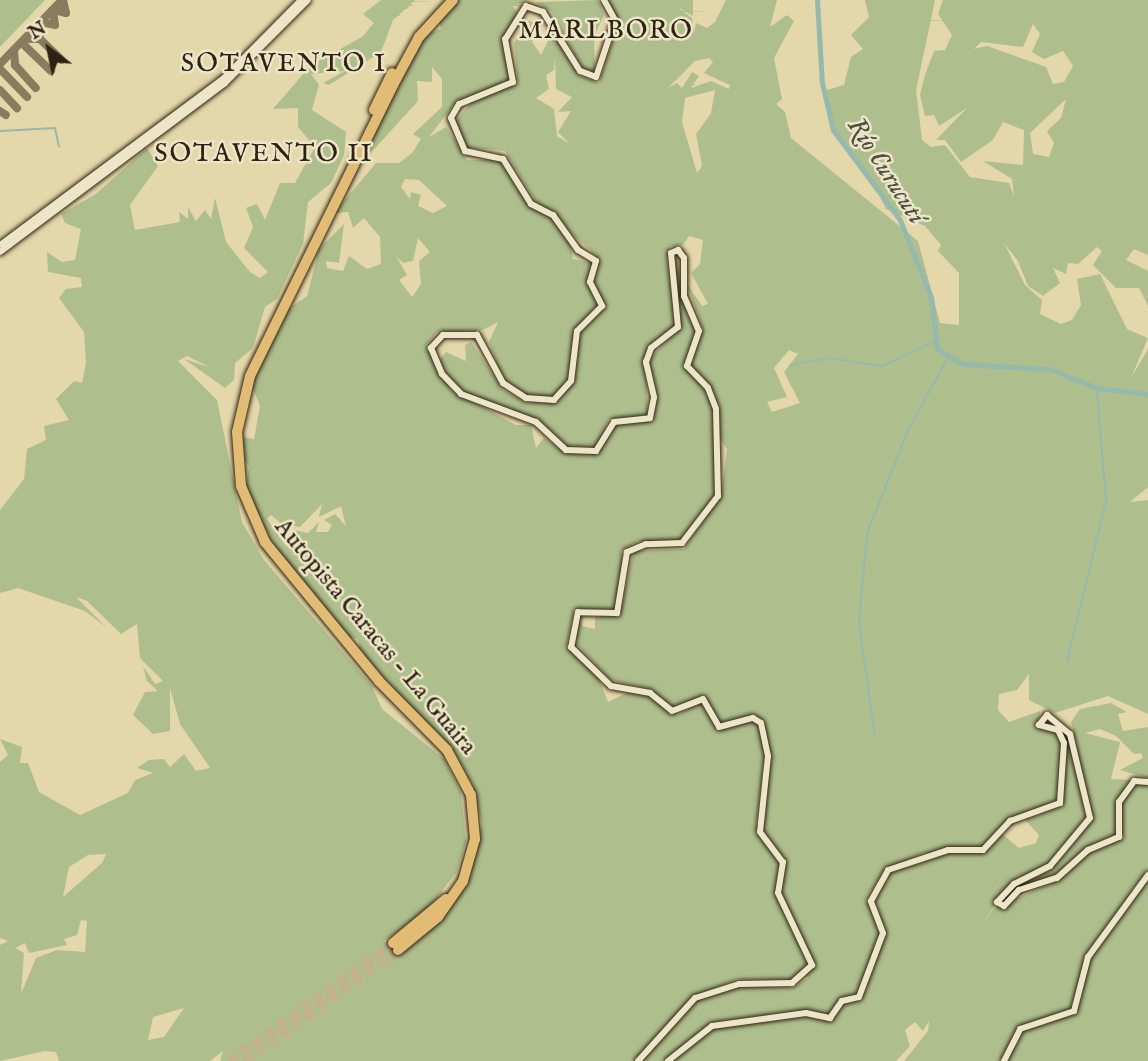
<!DOCTYPE html>
<meta charset="utf-8">
<style>
body{margin:0}
#map{position:relative;width:1148px;height:1061px;overflow:hidden;background:#e4d7aa;font-family:"IM FELL English",serif}
div>[style]{position:absolute}
[style*='--x']{left:calc(var(--x)*1px);top:calc(var(--y)*1px);width:calc(var(--w)*1px);rotate:calc(var(--a)*1deg)}
.green>*{inset:0;background:#aebf8d}
.stream>*{height:2px;margin:-1px;padding:0 1px;transform-origin:1px;border-radius:1px;background:#95b9ad}
.river>*{height:5px;margin:-2.5px;padding:0 2.5px;transform-origin:2.5px;border-radius:2.5px;background:#95b9ad}
.taxiway>*{height:8px;margin:-4px;padding:0 4px;transform-origin:4px;border-radius:4px;background:#897c5e}
.highway-tunnel>*{height:10px;margin-top:-5px;transform-origin:0;background:repeating-linear-gradient(90deg,#c0b38c 0 10px,transparent 0 15px)}
.roads{filter:drop-shadow(0 0 2px #2e2212) drop-shadow(0 0 2px #2e2212)}
.secondary>*{height:6px;margin:-3px;padding:0 3px;transform-origin:3px;border-radius:3px;background:#ede5c8}
.highway>*{height:10px;margin:-5px;padding:0 5px;transform-origin:5px;border-radius:5px;background:#e2bc75}
span{translate:-50% -50%;white-space:nowrap;text-align:center;line-height:1.15;-webkit-text-stroke:5px #ede5c8;paint-order:stroke}
.street-label{font-size:24px;color:#2e2212}
.neighbourhood-label{font-size:26px;color:#2e2212;letter-spacing:2px}
.water-label{font-size:26px;color:#4d4f40;font-style:italic}
.north{position:absolute;left:14px;top:14px;width:70px;height:70px;-webkit-text-stroke:5px #ede5c8;paint-order:stroke;rotate:328deg;font-size:19px;font-weight:700;line-height:28px;text-align:center;color:#2e2212}
.north::after{content:'';display:block;margin:auto;width:24px;height:32px;background:#2e2212;clip-path:polygon(50% 0,100% 100%,50% 72%,0 100%)}
</style>
<div id="map">
<div class="green">
<div style="clip-path:polygon(0 0,45px 0,0 47px)"></div>
<div style="clip-path:polygon(evenodd,381px 0,415px 0,393px 20px,381px 52px,329px 85px,323px 83px,345px 71px,311px 74px,319px 85px,312px 110px,346px 132px,344px 155px,331px 183px,308px 202px,303px 244px,277px 299px,265px 307px,253px 348px,235px 363px,234px 380px,225px 388px,184px 359px,209px 367px,187px 356px,178px 361px,217px 400px,242px 522px,264px 560px,372px 686px,382px 709px,444px 759px,461px 793px,466px 842px,456px 873px,427px 910px,384px 941px,394px 955px,442px 918px,470px 876px,482px 824px,473px 785px,454px 752px,361px 653px,358px 639px,348px 637px,280px 557px,246px 491px,249px 466px,241px 457px,242px 437px,254px 439px,260px 406px,251px 384px,287px 310px,307px 296px,319px 249px,344px 224px,339px 263px,326px 261px,327px 268px,343px 271px,349px 256px,367px 269px,381px 264px,380px 237px,364px 218px,353px 228px,348px 212px,334px 213px,376px 163px,399px 163px,412px 153px,421px 139px,413px 134px,442px 107px,442px 79px,432px 67px,432px 82px,417px 81px,418px 101px,357px 168px,425px 34px,441px 29px,439px 21px,457px 0,529px 0,513px 6px,520px 19px,506px 33px,511px 79px,454px 104px,429px 137px,446px 127px,467px 160px,500px 160px,530px 207px,550px 216px,570px 240px,573px 259px,595px 264px,588px 282px,600px 301px,574px 332px,571px 378px,553px 398px,529px 397px,502px 377px,489px 342px,498px 322px,483px 330px,437px 332px,426px 345px,450px 389px,516px 425px,531px 425px,536px 448px,544px 438px,562px 451px,589px 455px,602px 448px,615px 425px,651px 420px,653px 418px,649px 359px,669px 339px,645px 353px,648px 417px,609px 419px,596px 448px,569px 447px,543px 425px,462px 393px,438px 362px,446px 352px,466px 361px,465px 345px,471px 342px,503px 390px,526px 403px,557px 402px,575px 378px,579px 334px,606px 307px,592px 284px,596px 255px,537px 203px,505px 151px,465px 147px,454px 123px,472px 102px,518px 83px,514px 43px,528px 21px,537px 23px,532px 42px,541px 55px,553px 31px,580px 76px,599px 83px,616px 30px,607px 0,693px 0,693px 16px,676px 6px,692px 18px,694px 33px,696px 23px,707px 28px,715px 22px,726px 0,777px 0,770px 27px,787px 15px,794px 21px,774px 58px,782px 99px,776px 104px,785px 112px,791px 138px,918px 241px,940px 323px,959px 325px,959px 273px,938px 251px,941px 245px,925px 226px,886px 209px,868px 173px,830px 127px,824px 91px,844px 85px,851px 57px,863px 49px,851px 35px,869px 17px,865px 0,935px 0,916px 90px,922px 140px,931px 147px,945px 145px,970px 177px,1009px 183px,1014px 196px,1012px 179px,983px 161px,1023px 165px,1024px 130px,1003px 122px,993px 140px,961px 162px,945px 140px,936px 140px,967px 108px,939px 126px,934px 115px,925px 116px,920px 95px,925px 75px,934px 51px,945px 50px,952px 35px,938px 14px,943px 0,1148px 0,1148px 255px,1134px 249px,1126px 260px,1148px 271px,1148px 306px,1139px 288px,1116px 288px,1093px 265px,1102px 251px,1097px 247px,1078px 264px,1068px 263px,1066px 274px,1053px 268px,1060px 283px,1043px 296px,1028px 286px,1018px 261px,1004px 243px,1025px 285px,1042px 300px,1040px 314px,1061px 324px,1072px 320px,1081px 305px,1077px 279px,1100px 274px,1127px 329px,1148px 338px,1131px 378px,1148px 349px,1148px 487px,1130px 502px,1148px 500px,1148px 714px,1108px 696px,1055px 713px,1029px 700px,1029px 674px,1017px 690px,999px 694px,998px 710px,1009px 722px,1040px 711px,1038px 728px,1065px 731px,1088px 814px,1046px 866px,1012px 881px,979px 928px,993px 909px,1059px 880px,1088px 854px,1124px 837px,1120px 806px,1135px 783px,1148px 785px,1148px 873px,1129px 892px,1148px 877px,1148px 1061px,1007px 1061px,1024px 1029px,1056px 1015px,1016px 1031px,1003px 1061px,904px 1061px,928px 1031px,929px 1021px,923px 1031px,915px 1022px,905px 1030px,910px 1046px,896px 1061px,642px 1061px,698px 1000px,740px 986px,792px 988px,808px 978px,801px 971px,791px 980px,737px 979px,696px 996px,637px 1061px,220px 1061px,223px 1051px,210px 1061px,59px 1061px,56px 1052px,45px 1051px,0 1061px,0 945px,8px 941px,0 938px,0 762px,8px 755px,0 739px,22px 747px,20px 763px,28px 763px,39px 792px,80px 815px,128px 793px,135px 780px,153px 773px,137px 768px,149px 760px,164px 759px,170px 767px,184px 754px,196px 771px,210px 768px,180px 724px,170px 688px,170px 731px,153px 734px,133px 715px,145px 692px,158px 691px,147px 681px,143px 666px,155px 684px,163px 681px,140px 658px,137px 624px,121px 634px,87px 601px,76px 597px,106px 627px,85px 611px,18px 588px,0 593px,0 510px,24px 479px,27px 449px,46px 440px,44px 426px,69px 420px,56px 399px,74px 381px,82px 383px,86px 363px,84px 332px,59px 298px,66px 289px,82px 287px,81px 278px,48px 272px,47px 252px,62px 262px,75px 260px,81px 229px,65px 223px,61px 214px,96px 194px,147px 148px,158px 166px,130px 205px,135px 230px,180px 222px,179px 212px,188px 219px,188px 207px,196px 221px,205px 210px,211px 219px,215px 198px,226px 242px,250px 272px,260px 278px,268px 272px,244px 248px,253px 227px,246px 208px,257px 204px,265px 220px,280px 183px,295px 183px,315px 147px,298px 127px,298px 108px,273px 109px,311px 65px,362px 37px,374px 23px,363px 14px,381px 0,1033px 24px,1040px 34px,1032px 52px,1044px 59px,1063px 51px,1073px 66px,1064px 82px,1053px 84px,1046px 67px,987px 46px,974px 49px,981px 42px,1023px 47px,1033px 24px,381px 0,555px 56px,556px 89px,572px 97px,558px 112px,571px 111px,558px 132px,570px 144px,557px 136px,554px 109px,536px 98px,549px 89px,546px 75px,554px 70px,555px 56px,381px 0,709px 58px,713px 62px,704px 73px,730px 85px,729px 89px,711px 81px,691px 88px,699px 76px,692px 72px,682px 88px,677px 83px,668px 88px,695px 61px,709px 58px,381px 0,715px 90px,711px 113px,696px 134px,702px 166px,697px 173px,682px 122px,685px 98px,715px 90px,381px 0,1066px 99px,1061px 118px,1047px 131px,1054px 143px,1049px 157px,1033px 154px,1030px 133px,1066px 99px,381px 0,405px 179px,419px 180px,447px 206px,433px 213px,418px 206px,421px 195px,411px 192px,410px 199px,401px 187px,405px 179px,381px 0,689px 236px,703px 240px,700px 264px,691px 273px,708px 304px,702px 306px,687px 284px,703px 329px,690px 366px,719px 405px,719px 437px,727px 449px,721px 496px,684px 549px,634px 551px,620px 615px,595px 617px,595px 629px,582px 626px,581px 615px,573px 640px,611px 680px,647px 688px,673px 707px,704px 697px,721px 723px,761px 718px,770px 759px,763px 830px,777px 850px,775px 855px,756px 824px,765px 754px,759px 725px,751px 720px,717px 729px,702px 701px,678px 715px,650px 695px,629px 692px,608px 702px,595px 669px,566px 647px,574px 609px,616px 610px,624px 577px,621px 551px,638px 541px,679px 541px,716px 494px,713px 410px,706px 389px,683px 367px,696px 330px,683px 302px,676px 254px,673px 306px,667px 260px,670px 246px,683px 245px,689px 236px,381px 0,418px 238px,430px 252px,419px 261px,421px 284px,412px 297px,399px 280px,407px 275px,396px 256px,403px 263px,413px 261px,418px 238px,381px 0,789px 350px,798px 354px,784px 372px,800px 403px,772px 412px,767px 402px,787px 397px,774px 368px,789px 350px,381px 0,322px 504px,319px 517px,341px 506px,346px 526px,335px 514px,324px 520px,332px 525px,328px 532px,316px 532px,319px 522px,308px 533px,294px 530px,297px 537px,286px 546px,267px 519px,271px 515px,282px 524px,300px 527px,322px 504px,381px 0,1065px 767px,1063px 806px,1025px 820px,1039px 835px,1036px 843px,1019px 848px,1001px 833px,980px 852px,939px 853px,894px 869px,875px 899px,885px 932px,867px 897px,884px 871px,923px 853px,983px 847px,1011px 818px,1057px 802px,1065px 767px,381px 0,106px 854px,102px 863px,63px 897px,69px 867px,88px 855px,106px 854px,381px 0,81px 920px,87px 921px,85px 952px,57px 950px,36px 958px,21px 994px,24px 953px,15px 948px,25px 943px,29px 953px,67px 945px,64px 939px,77px 935px,81px 920px,381px 0,184px 1008px,164px 1037px,148px 1040px,153px 1017px,184px 1008px)"></div>
<div style="clip-path:polygon(598px 0,604px 15px,594px 37px,595px 69px,586px 75px,552px 12px,536px 2px)"></div>
<div style="clip-path:polygon(1111px 703px,1127px 712px,1118px 714px,1123px 731px,1148px 727px,1148px 778px,1120px 770px,1143px 758px,1141px 753px,1134px 754px,1116px 736px,1100px 729px,1085px 733px,1120px 742px,1111px 779px,1130px 780px,1117px 810px,1122px 832px,1057px 876px,1003px 903px,1018px 884px,1064px 855px,1092px 820px,1071px 722px,1080px 709px)"></div>
</div>
<div class="stream">
<div style="--x:0;--y:131;--w:55;--a:-3.1"></div>
<div style="--x:55;--y:128;--w:19;--a:78"></div>
<div style="--x:790;--y:365;--w:39;--a:-10"></div>
<div style="--x:828;--y:358;--w:55;--a:8.4"></div>
<div style="--x:882;--y:366;--w:57;--a:-24.8"></div>
<div style="--x:1069;--y:651;--w:10;--a:101"></div>
<div style="--x:1067;--y:661;--w:165;--a:-76.3"></div>
<div style="--x:1106;--y:501;--w:113;--a:-94.6"></div>
<div style="--x:875;--y:737;--w:115;--a:-98"></div>
<div style="--x:859;--y:623;--w:90;--a:-84.9"></div>
<div style="--x:867;--y:533;--w:113;--a:-68.2"></div>
<div style="--x:909;--y:428;--w:80;--a:-60.9"></div>
</div>
<div class="river">
<div style="--x:817;--y:0;--w:83;--a:86.6"></div>
<div style="--x:822;--y:83;--w:48;--a:76.8"></div>
<div style="--x:833;--y:130;--w:112;--a:53.3"></div>
<div style="--x:900;--y:220;--w:83;--a:68.1"></div>
<div style="--x:931;--y:297;--w:52;--a:83.4"></div>
<div style="--x:937;--y:349;--w:30;--a:30"></div>
<div style="--x:963;--y:364;--w:87;--a:3.3"></div>
<div style="--x:1050;--y:369;--w:51;--a:22"></div>
<div style="--x:1097;--y:388;--w:51;--a:6.7"></div>
</div>
<div class="taxiway">
<div style="--x:41;--y:22;--w:14;--a:12"></div>
<div style="--x:55;--y:25;--w:15;--a:-98"></div>
<div style="--x:53;--y:10;--w:13;--a:13"></div>
<div style="--x:66;--y:13;--w:13;--a:-103"></div>
<div style="--x:25;--y:39;--w:15;--a:0"></div>
<div style="--x:40;--y:39;--w:15;--a:-94"></div>
<div style="--x:40;--y:39;--w:30;--a:44"></div>
<div style="--x:23;--y:44;--w:39;--a:44"></div>
<div style="--x:14;--y:50;--w:15;--a:86"></div>
<div style="--x:15;--y:65;--w:31;--a:48"></div>
<div style="--x:0;--y:64;--w:89;--a:-45.9"></div>
<div style="--x:0;--y:69;--w:39;--a:46"></div>
<div style="--x:0;--y:90;--w:25;--a:47"></div>
<div style="--x:0;--y:111;--w:7;--a:34"></div>
</div>
<div class="highway-tunnel">
<div style="--x:229;--y:1061;--w:202;--a:-35.7"></div>
<div style="--x:244;--y:1061;--w:190;--a:-35.8"></div>
</div>
<div class="roads">
<div class="secondary">
<div style="--x:604;--y:0;--w:23;--a:61"></div>
<div style="--x:615;--y:20;--w:60;--a:108.4"></div>
<div style="--x:596;--y:77;--w:17;--a:-159"></div>
<div style="--x:580;--y:71;--w:70;--a:-122.1"></div>
<div style="--x:543;--y:12;--w:18;--a:-161"></div>
<div style="--x:526;--y:6;--w:39;--a:122"></div>
<div style="--x:505;--y:39;--w:44;--a:79.5"></div>
<div style="--x:513;--y:82;--w:58;--a:157.8"></div>
<div style="--x:459;--y:104;--w:16;--a:120"></div>
<div style="--x:451;--y:118;--w:36;--a:67"></div>
<div style="--x:465;--y:151;--w:39;--a:12"></div>
<div style="--x:503;--y:159;--w:53;--a:58.1"></div>
<div style="--x:531;--y:204;--w:25;--a:27"></div>
<div style="--x:553;--y:215;--w:43;--a:54.5"></div>
<div style="--x:578;--y:250;--w:21;--a:31"></div>
<div style="--x:596;--y:261;--w:22;--a:106"></div>
<div style="--x:590;--y:282;--w:27;--a:63"></div>
<div style="--x:602;--y:306;--w:35;--a:135"></div>
<div style="--x:577;--y:331;--w:50;--a:96.8"></div>
<div style="--x:571;--y:381;--w:25;--a:132"></div>
<div style="--x:554;--y:400;--w:28;--a:-176"></div>
<div style="--x:526;--y:398;--w:27;--a:-147"></div>
<div style="--x:503;--y:383;--w:55;--a:-118.4"></div>
<div style="--x:477;--y:335;--w:34;--a:180"></div>
<div style="--x:443;--y:335;--w:18;--a:133"></div>
<div style="--x:431;--y:348;--w:28;--a:67"></div>
<div style="--x:442;--y:374;--w:28;--a:46"></div>
<div style="--x:461;--y:394;--w:80;--a:20.5"></div>
<div style="--x:536;--y:422;--w:41;--a:43"></div>
<div style="--x:566;--y:450;--w:30;--a:2"></div>
<div style="--x:596;--y:451;--w:34;--a:-58"></div>
<div style="--x:614;--y:422;--w:36;--a:-6"></div>
<div style="--x:650;--y:418;--w:21;--a:-79"></div>
<div style="--x:654;--y:397;--w:36;--a:-103"></div>
<div style="--x:646;--y:362;--w:15;--a:-70"></div>
<div style="--x:651;--y:348;--w:34;--a:-38"></div>
<div style="--x:678;--y:327;--w:74;--a:-95.4"></div>
<div style="--x:671;--y:253;--w:8;--a:-23"></div>
<div style="--x:678;--y:250;--w:10;--a:53"></div>
<div style="--x:684;--y:258;--w:38;--a:90"></div>
<div style="--x:684;--y:296;--w:38;--a:67"></div>
<div style="--x:699;--y:331;--w:37;--a:109"></div>
<div style="--x:687;--y:366;--w:30;--a:46"></div>
<div style="--x:708;--y:388;--w:22;--a:69"></div>
<div style="--x:716;--y:409;--w:87;--a:88.7"></div>
<div style="--x:718;--y:496;--w:59;--a:127.5"></div>
<div style="--x:682;--y:543;--w:36;--a:178"></div>
<div style="--x:646;--y:544;--w:21;--a:157"></div>
<div style="--x:627;--y:552;--w:62;--a:99.3"></div>
<div style="--x:617;--y:613;--w:39;--a:-179"></div>
<div style="--x:578;--y:612;--w:36;--a:101"></div>
<div style="--x:571;--y:647;--w:56;--a:44.3"></div>
<div style="--x:611;--y:686;--w:40;--a:10"></div>
<div style="--x:650;--y:693;--w:28;--a:39"></div>
<div style="--x:672;--y:711;--w:33;--a:-21"></div>
<div style="--x:703;--y:699;--w:32;--a:60"></div>
<div style="--x:719;--y:727;--w:35;--a:-15"></div>
<div style="--x:753;--y:718;--w:9;--a:32"></div>
<div style="--x:761;--y:723;--w:34;--a:78"></div>
<div style="--x:768;--y:756;--w:76;--a:96"></div>
<div style="--x:760;--y:832;--w:38;--a:53"></div>
<div style="--x:783;--y:862;--w:31;--a:99"></div>
<div style="--x:778;--y:893;--w:80;--a:64.7"></div>
<div style="--x:812;--y:965;--w:27;--a:138"></div>
<div style="--x:792;--y:983;--w:53;--a:178.9"></div>
<div style="--x:739;--y:984;--w:46;--a:162.3"></div>
<div style="--x:695;--y:998;--w:85;--a:132.1"></div>
<div style="--x:0;--y:245;--w:279;--a:-36.7"></div>
<div style="--x:224;--y:78;--w:110;--a:-45.4"></div>
<div style="--x:0;--y:252;--w:281;--a:-36.9"></div>
<div style="--x:225;--y:83;--w:117;--a:-45"></div>
<div style="--x:997;--y:902;--w:8;--a:30"></div>
<div style="--x:1004;--y:906;--w:22;--a:-47"></div>
<div style="--x:1019;--y:890;--w:40;--a:-18"></div>
<div style="--x:1057;--y:878;--w:42;--a:-42.1"></div>
<div style="--x:1088;--y:850;--w:34;--a:-23"></div>
<div style="--x:1119;--y:837;--w:35;--a:-90"></div>
<div style="--x:1119;--y:802;--w:26;--a:-54"></div>
<div style="--x:1134;--y:781;--w:14;--a:4"></div>
<div style="--x:668;--y:1061;--w:56;--a:-38.5"></div>
<div style="--x:712;--y:1026;--w:95;--a:-7.9"></div>
<div style="--x:806;--y:1013;--w:25;--a:12"></div>
<div style="--x:830;--y:1018;--w:21;--a:-55"></div>
<div style="--x:842;--y:1001;--w:17;--a:-13"></div>
<div style="--x:859;--y:997;--w:68;--a:-69.4"></div>
<div style="--x:883;--y:933;--w:34;--a:-111"></div>
<div style="--x:871;--y:901;--w:35;--a:-61"></div>
<div style="--x:888;--y:870;--w:63;--a:-18.4"></div>
<div style="--x:948;--y:850;--w:35;--a:0"></div>
<div style="--x:983;--y:850;--w:40;--a:-47"></div>
<div style="--x:1010;--y:821;--w:53;--a:-19.8"></div>
<div style="--x:1060;--y:803;--w:60;--a:-86.2"></div>
<div style="--x:1064;--y:743;--w:14;--a:-115"></div>
<div style="--x:1058;--y:730;--w:20;--a:-165"></div>
<div style="--x:1039;--y:725;--w:13;--a:-51"></div>
<div style="--x:1047;--y:715;--w:30;--a:40"></div>
<div style="--x:1070;--y:734;--w:86;--a:76.6"></div>
<div style="--x:1090;--y:818;--w:62;--a:129.8"></div>
<div style="--x:1050;--y:866;--w:40;--a:153.4"></div>
<div style="--x:1014;--y:884;--w:25;--a:133"></div>
<div style="--x:1004;--y:1061;--w:36;--a:-63"></div>
<div style="--x:1020;--y:1029;--w:57;--a:-18.4"></div>
<div style="--x:1074;--y:1011;--w:56;--a:-75.5"></div>
<div style="--x:1088;--y:957;--w:102;--a:-53.8"></div>
</div>
<div class="highway">
<div style="--x:374;--y:110;--w:41;--a:-64.1"></div>
<div style="--x:393;--y:943;--w:69;--a:-39.7"></div>
<div style="--x:398;--y:950;--w:52;--a:-39.5"></div>
<div style="--x:438;--y:917;--w:44;--a:-55.2"></div>
<div style="--x:463;--y:881;--w:44;--a:-74.1"></div>
<div style="--x:475;--y:839;--w:44;--a:-95.2"></div>
<div style="--x:471;--y:795;--w:51;--a:-118.1"></div>
<div style="--x:447;--y:750;--w:97;--a:-134.6"></div>
<div style="--x:379;--y:681;--w:180;--a:-129.4"></div>
<div style="--x:265;--y:542;--w:61;--a:-113.2"></div>
<div style="--x:241;--y:486;--w:54;--a:-94.2"></div>
<div style="--x:237;--y:432;--w:57;--a:-76.9"></div>
<div style="--x:250;--y:376;--w:324;--a:-63.8"></div>
<div style="--x:393;--y:85;--w:55;--a:-61.6"></div>
<div style="--x:419;--y:37;--w:50;--a:-47.4"></div>
</div>
</div>
<div class="street-label">
<span style="left:375px;top:637px;rotate:50deg">Autopista Caracas - La Guaira</span>
</div>
<div class="neighbourhood-label">
<span style="left:606px;top:31px">MARLBORO</span>
<span style="left:284px;top:64px">SOTAVENTO I</span>
<span style="left:264px;top:154px">SOTAVENTO II</span>
</div>
<div class="water-label">
<span style="left:886px;top:171px;rotate:57deg">Río Curucutí</span>
</div>
<div class="north">N</div>
</div>
